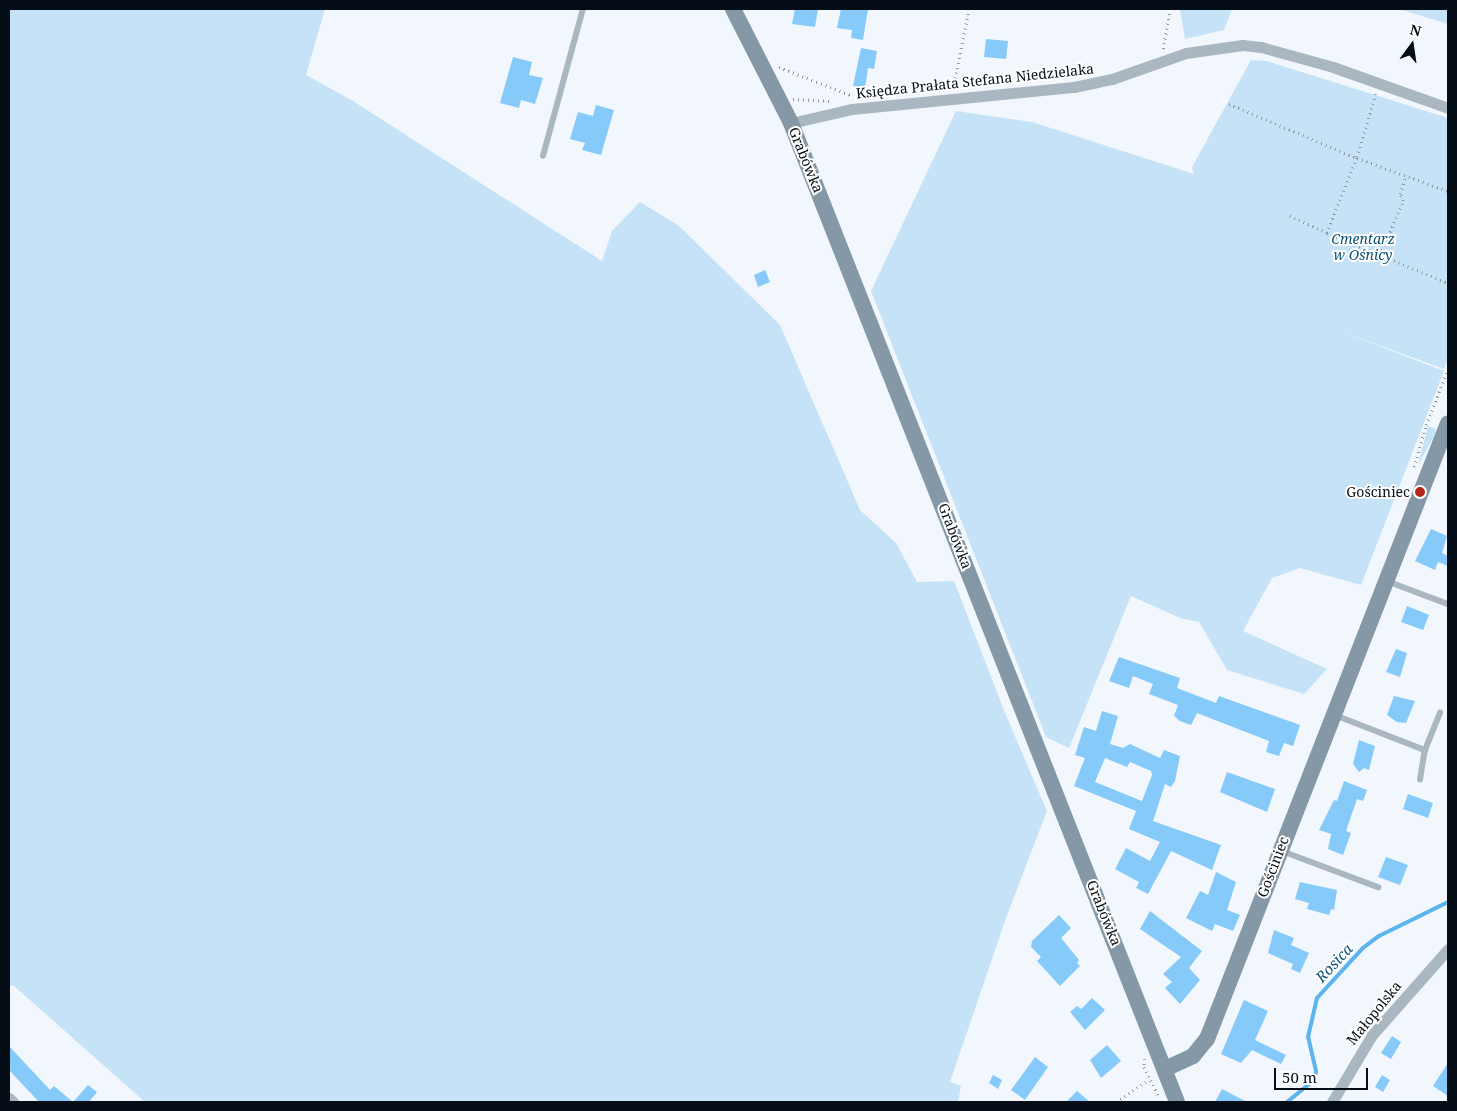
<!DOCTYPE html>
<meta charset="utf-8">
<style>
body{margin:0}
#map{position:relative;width:1457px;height:1111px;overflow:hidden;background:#f1f7fc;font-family:"Noto Serif",serif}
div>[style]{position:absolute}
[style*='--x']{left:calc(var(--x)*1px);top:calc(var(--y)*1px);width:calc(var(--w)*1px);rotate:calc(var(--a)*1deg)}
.green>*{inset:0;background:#c6e2f7}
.stream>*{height:4px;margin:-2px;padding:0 2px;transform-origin:2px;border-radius:2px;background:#5bb3ef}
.building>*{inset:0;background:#86cafa}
.path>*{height:2.5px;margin-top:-1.25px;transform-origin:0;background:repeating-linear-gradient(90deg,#90979d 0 1px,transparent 0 5px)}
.lane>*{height:5.5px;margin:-2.75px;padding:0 2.75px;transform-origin:2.75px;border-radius:2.75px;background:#aab7c1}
.street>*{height:11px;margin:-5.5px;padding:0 5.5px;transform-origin:5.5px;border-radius:5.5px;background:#aab7c1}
.secondary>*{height:16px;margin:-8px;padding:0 8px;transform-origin:8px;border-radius:8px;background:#8598a7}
.dots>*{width:14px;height:14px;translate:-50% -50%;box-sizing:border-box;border:2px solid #fff;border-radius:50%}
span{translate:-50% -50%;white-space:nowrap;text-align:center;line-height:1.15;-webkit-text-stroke:4px #fff;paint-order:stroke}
.street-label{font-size:14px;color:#050e16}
.park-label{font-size:14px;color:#085076;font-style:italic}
.poi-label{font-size:14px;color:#050e16}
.right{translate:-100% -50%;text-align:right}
.water-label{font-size:15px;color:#0b5178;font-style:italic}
.frame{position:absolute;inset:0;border:10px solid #050e16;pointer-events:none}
.north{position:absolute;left:1387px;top:20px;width:50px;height:50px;-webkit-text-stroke:4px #fff;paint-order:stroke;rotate:14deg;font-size:14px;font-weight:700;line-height:20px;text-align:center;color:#050e16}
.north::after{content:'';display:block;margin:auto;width:18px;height:22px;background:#050e16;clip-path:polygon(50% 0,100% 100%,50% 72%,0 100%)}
.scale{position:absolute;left:1274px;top:1068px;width:94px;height:22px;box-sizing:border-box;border:2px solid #050e16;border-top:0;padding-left:6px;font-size:15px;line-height:18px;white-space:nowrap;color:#050e16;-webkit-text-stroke:4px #fff;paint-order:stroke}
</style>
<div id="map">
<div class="green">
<div style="clip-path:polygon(9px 9px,325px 9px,306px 75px,353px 101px,602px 261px,612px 231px,640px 202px,678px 225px,780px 325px,860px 510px,896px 543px,917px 582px,954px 581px,1005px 713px,1047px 811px,1007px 915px,950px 1082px,961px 1086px,958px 1102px,145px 1102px,13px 985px,9px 987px)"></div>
<div style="clip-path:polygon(1180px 9px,1232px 9px,1224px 30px,1185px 39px)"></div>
<div style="clip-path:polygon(1399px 9px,1448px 9px,1448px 24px)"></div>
<div style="clip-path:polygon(1251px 60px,1267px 61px,1448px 118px,1448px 359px,1444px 369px,1340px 331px,1444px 371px,1361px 585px,1300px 568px,1272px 578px,1243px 631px,1327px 669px,1304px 694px,1227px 670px,1199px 622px,1180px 618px,1131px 596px,1069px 748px,1046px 737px,871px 291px,956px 111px,1032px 122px,1194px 174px,1192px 167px)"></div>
<div style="clip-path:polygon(1428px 426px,1435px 429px,1436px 433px,1418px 465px)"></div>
</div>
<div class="stream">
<div style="--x:1287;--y:1102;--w:35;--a:-39"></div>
<div style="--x:1314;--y:1080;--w:9;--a:-77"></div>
<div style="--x:1316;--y:1071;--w:35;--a:-103"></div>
<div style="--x:1308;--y:1037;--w:40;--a:-77"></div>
<div style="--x:1317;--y:998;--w:68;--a:-47.4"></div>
<div style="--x:1363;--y:948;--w:20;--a:-37"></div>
<div style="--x:1379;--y:936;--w:77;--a:-26.2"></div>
</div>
<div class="building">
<div style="clip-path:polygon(795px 9px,818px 9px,815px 27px,792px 24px)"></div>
<div style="clip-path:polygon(841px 9px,868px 9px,863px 40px,851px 38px,852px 30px,837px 28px)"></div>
<div style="clip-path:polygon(986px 39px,1008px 41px,1006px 59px,984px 57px)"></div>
<div style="clip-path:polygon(861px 48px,877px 51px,874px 69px,868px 68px,865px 88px,853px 86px)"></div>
<div style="clip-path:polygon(513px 57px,532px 62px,529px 75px,543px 78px,535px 104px,521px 100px,519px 108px,500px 103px)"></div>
<div style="clip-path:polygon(596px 105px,614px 110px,601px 155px,582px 150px,585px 143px,570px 139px,578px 112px,593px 116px)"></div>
<div style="clip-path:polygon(765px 270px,770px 282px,758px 287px,754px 275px)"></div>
<div style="clip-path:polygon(1431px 529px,1447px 536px,1442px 553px,1448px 556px,1448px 566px,1438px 562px,1435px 570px,1415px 561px)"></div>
<div style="clip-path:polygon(1407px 606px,1429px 615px,1423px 630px,1401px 622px)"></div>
<div style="clip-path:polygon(1396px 649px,1407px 653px,1400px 677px,1386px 672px)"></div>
<div style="clip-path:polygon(1119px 657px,1180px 678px,1177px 688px,1216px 703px,1219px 696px,1300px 725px,1293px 746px,1284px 743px,1279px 756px,1266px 752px,1269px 741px,1197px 713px,1191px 725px,1180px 721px,1174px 716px,1178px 705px,1149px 694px,1153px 684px,1133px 676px,1129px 688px,1109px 681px)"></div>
<div style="clip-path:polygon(1394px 696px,1415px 701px,1406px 723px,1397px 722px,1387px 715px)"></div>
<div style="clip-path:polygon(evenodd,1102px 711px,1118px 716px,1110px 744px,1123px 748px,1130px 744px,1160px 758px,1164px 750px,1180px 756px,1175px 781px,1171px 787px,1165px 784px,1153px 821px,1221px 845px,1212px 870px,1171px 851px,1148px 894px,1136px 888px,1139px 882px,1115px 869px,1126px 848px,1150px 861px,1160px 842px,1129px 829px,1136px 811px,1074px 786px,1085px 758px,1075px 755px,1084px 727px,1096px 731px,1102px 711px,1105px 758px,1127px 767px,1130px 762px,1151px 771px,1152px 775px,1142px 801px,1095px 782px,1105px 758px)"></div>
<div style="clip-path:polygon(1359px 740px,1375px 746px,1369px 770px,1364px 768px,1359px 772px,1353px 764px)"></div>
<div style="clip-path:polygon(1227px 772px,1275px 789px,1267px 812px,1220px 792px)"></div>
<div style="clip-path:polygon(1344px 781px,1367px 790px,1363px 801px,1357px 799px,1346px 831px,1351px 833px,1343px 855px,1328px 849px,1331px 834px,1319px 830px,1334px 800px,1337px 801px)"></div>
<div style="clip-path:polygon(1408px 794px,1433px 803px,1428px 818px,1403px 809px)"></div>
<div style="clip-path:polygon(1386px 857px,1408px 865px,1400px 885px,1378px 877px)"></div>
<div style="clip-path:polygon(1216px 872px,1236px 882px,1227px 910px,1240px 915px,1233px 931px,1215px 924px,1212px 931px,1186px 918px,1200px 891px,1208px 895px)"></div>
<div style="clip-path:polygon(1300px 882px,1337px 890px,1334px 910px,1331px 909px,1329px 915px,1307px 909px,1309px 903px,1295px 899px)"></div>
<div style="clip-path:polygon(1150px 911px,1202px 951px,1189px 968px,1200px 980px,1180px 1004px,1165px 988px,1172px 982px,1163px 974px,1181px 957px,1140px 929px)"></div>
<div style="clip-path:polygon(1059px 915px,1071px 928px,1061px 938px,1079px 960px,1077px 963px,1080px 966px,1060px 986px,1037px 961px,1041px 957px,1031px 947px,1032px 941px)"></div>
<div style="clip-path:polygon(1274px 930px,1294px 938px,1291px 945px,1309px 953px,1300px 973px,1291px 969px,1293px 964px,1268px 953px)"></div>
<div style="clip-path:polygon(1092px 998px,1105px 1010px,1085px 1030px,1070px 1012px,1077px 1006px,1081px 1009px)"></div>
<div style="clip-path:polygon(1244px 1000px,1268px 1011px,1255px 1040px,1286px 1055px,1281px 1064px,1252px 1050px,1241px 1063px,1221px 1054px)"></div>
<div style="clip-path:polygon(1392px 1036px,1401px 1042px,1391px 1059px,1381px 1053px)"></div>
<div style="clip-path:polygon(1107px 1045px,1121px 1061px,1101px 1078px,1090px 1060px)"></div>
<div style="clip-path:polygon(9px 1046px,50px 1090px,54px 1086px,73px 1102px,88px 1085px,97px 1092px,89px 1102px,39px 1102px,9px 1070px)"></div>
<div style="clip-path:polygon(1035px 1057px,1048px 1067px,1025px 1100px,1011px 1090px)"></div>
<div style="clip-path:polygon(1448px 1063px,1448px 1096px,1433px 1086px)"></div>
<div style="clip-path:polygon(993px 1075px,1002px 1080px,998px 1089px,989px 1083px)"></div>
<div style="clip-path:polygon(1382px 1075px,1390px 1080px,1383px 1092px,1375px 1087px)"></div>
<div style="clip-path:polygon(1222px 1089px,1247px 1102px,1215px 1102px)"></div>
<div style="clip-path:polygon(1077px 1091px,1090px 1102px,1066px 1102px)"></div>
</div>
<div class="path">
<div style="--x:1163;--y:49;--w:41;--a:-80.1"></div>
<div style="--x:779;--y:67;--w:79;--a:21.4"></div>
<div style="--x:953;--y:88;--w:81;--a:-78.6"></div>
<div style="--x:939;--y:89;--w:10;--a:-37"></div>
<div style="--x:947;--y:83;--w:26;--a:2"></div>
<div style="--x:1376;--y:94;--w:67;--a:106.5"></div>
<div style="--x:1357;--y:158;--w:97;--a:19.9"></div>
<div style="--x:793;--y:99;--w:37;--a:3"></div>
<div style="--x:1229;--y:104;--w:139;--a:22.9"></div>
<div style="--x:1357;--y:158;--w:81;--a:111.8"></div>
<div style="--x:1327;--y:233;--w:44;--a:-155.8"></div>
<div style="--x:1327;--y:233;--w:57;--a:22.5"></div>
<div style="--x:1380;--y:255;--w:59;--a:-66.9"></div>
<div style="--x:1403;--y:201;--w:8;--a:-113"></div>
<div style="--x:1400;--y:194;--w:20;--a:-72"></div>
<div style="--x:1380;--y:255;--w:74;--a:22.4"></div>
<div style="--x:1414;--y:467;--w:44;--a:-74.1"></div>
<div style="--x:1426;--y:425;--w:60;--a:-68.6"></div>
<div style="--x:1145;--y:1059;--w:8;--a:97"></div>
<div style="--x:1144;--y:1067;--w:34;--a:63"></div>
<div style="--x:1116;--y:1102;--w:40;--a:-34"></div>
</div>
<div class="lane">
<div style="--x:543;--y:156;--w:152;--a:-74.8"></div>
<div style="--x:1387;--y:581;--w:65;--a:20.7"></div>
<div style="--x:1335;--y:715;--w:97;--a:21.3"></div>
<div style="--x:1425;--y:750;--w:40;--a:-68"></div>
<div style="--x:1420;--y:780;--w:30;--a:-81"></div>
<div style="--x:1282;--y:851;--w:103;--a:20.6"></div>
</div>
<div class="street">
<div style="--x:791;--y:123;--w:63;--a:-12.9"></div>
<div style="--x:852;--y:109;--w:223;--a:-5.7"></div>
<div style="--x:1074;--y:87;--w:39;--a:-12"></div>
<div style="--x:1112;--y:79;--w:78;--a:-19.4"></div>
<div style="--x:1186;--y:53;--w:57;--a:-8.1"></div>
<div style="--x:1242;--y:45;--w:19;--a:6"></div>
<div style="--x:1261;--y:47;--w:75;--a:15.5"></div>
<div style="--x:1333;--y:67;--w:122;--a:19.6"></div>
<div style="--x:9;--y:1098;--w:6;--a:45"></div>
<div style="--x:1332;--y:1102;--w:78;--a:-59.2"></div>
<div style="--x:1372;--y:1035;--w:115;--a:-48.5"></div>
</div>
<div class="secondary">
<div style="--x:733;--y:9;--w:128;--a:63"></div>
<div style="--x:791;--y:123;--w:1052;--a:68.48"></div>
<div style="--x:1165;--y:1069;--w:31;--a:-25"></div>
<div style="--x:1193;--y:1056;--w:22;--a:-51"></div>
<div style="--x:1207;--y:1039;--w:661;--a:-68.63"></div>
</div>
<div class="dots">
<div style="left:1420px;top:492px;background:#b52718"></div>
</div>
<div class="street-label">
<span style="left:975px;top:81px;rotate:-6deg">Księdza Prałata Stefana Niedzielaka</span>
<span style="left:806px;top:160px;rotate:68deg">Grabówka</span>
<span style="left:955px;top:536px;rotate:69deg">Grabówka</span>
<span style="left:1273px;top:867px;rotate:-69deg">Gościniec</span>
<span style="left:1104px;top:913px;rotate:68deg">Grabówka</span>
<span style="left:1374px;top:1013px;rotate:-51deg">Małopolska</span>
</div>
<div class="park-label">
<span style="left:1363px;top:247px">Cmentarz<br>w Ośnicy</span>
</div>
<div class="poi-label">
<span class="right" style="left:1410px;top:492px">Gościniec</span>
</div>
<div class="water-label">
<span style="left:1334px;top:963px;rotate:-47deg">Rosica</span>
</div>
<div class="frame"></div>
<div class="north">N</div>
<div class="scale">50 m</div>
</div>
